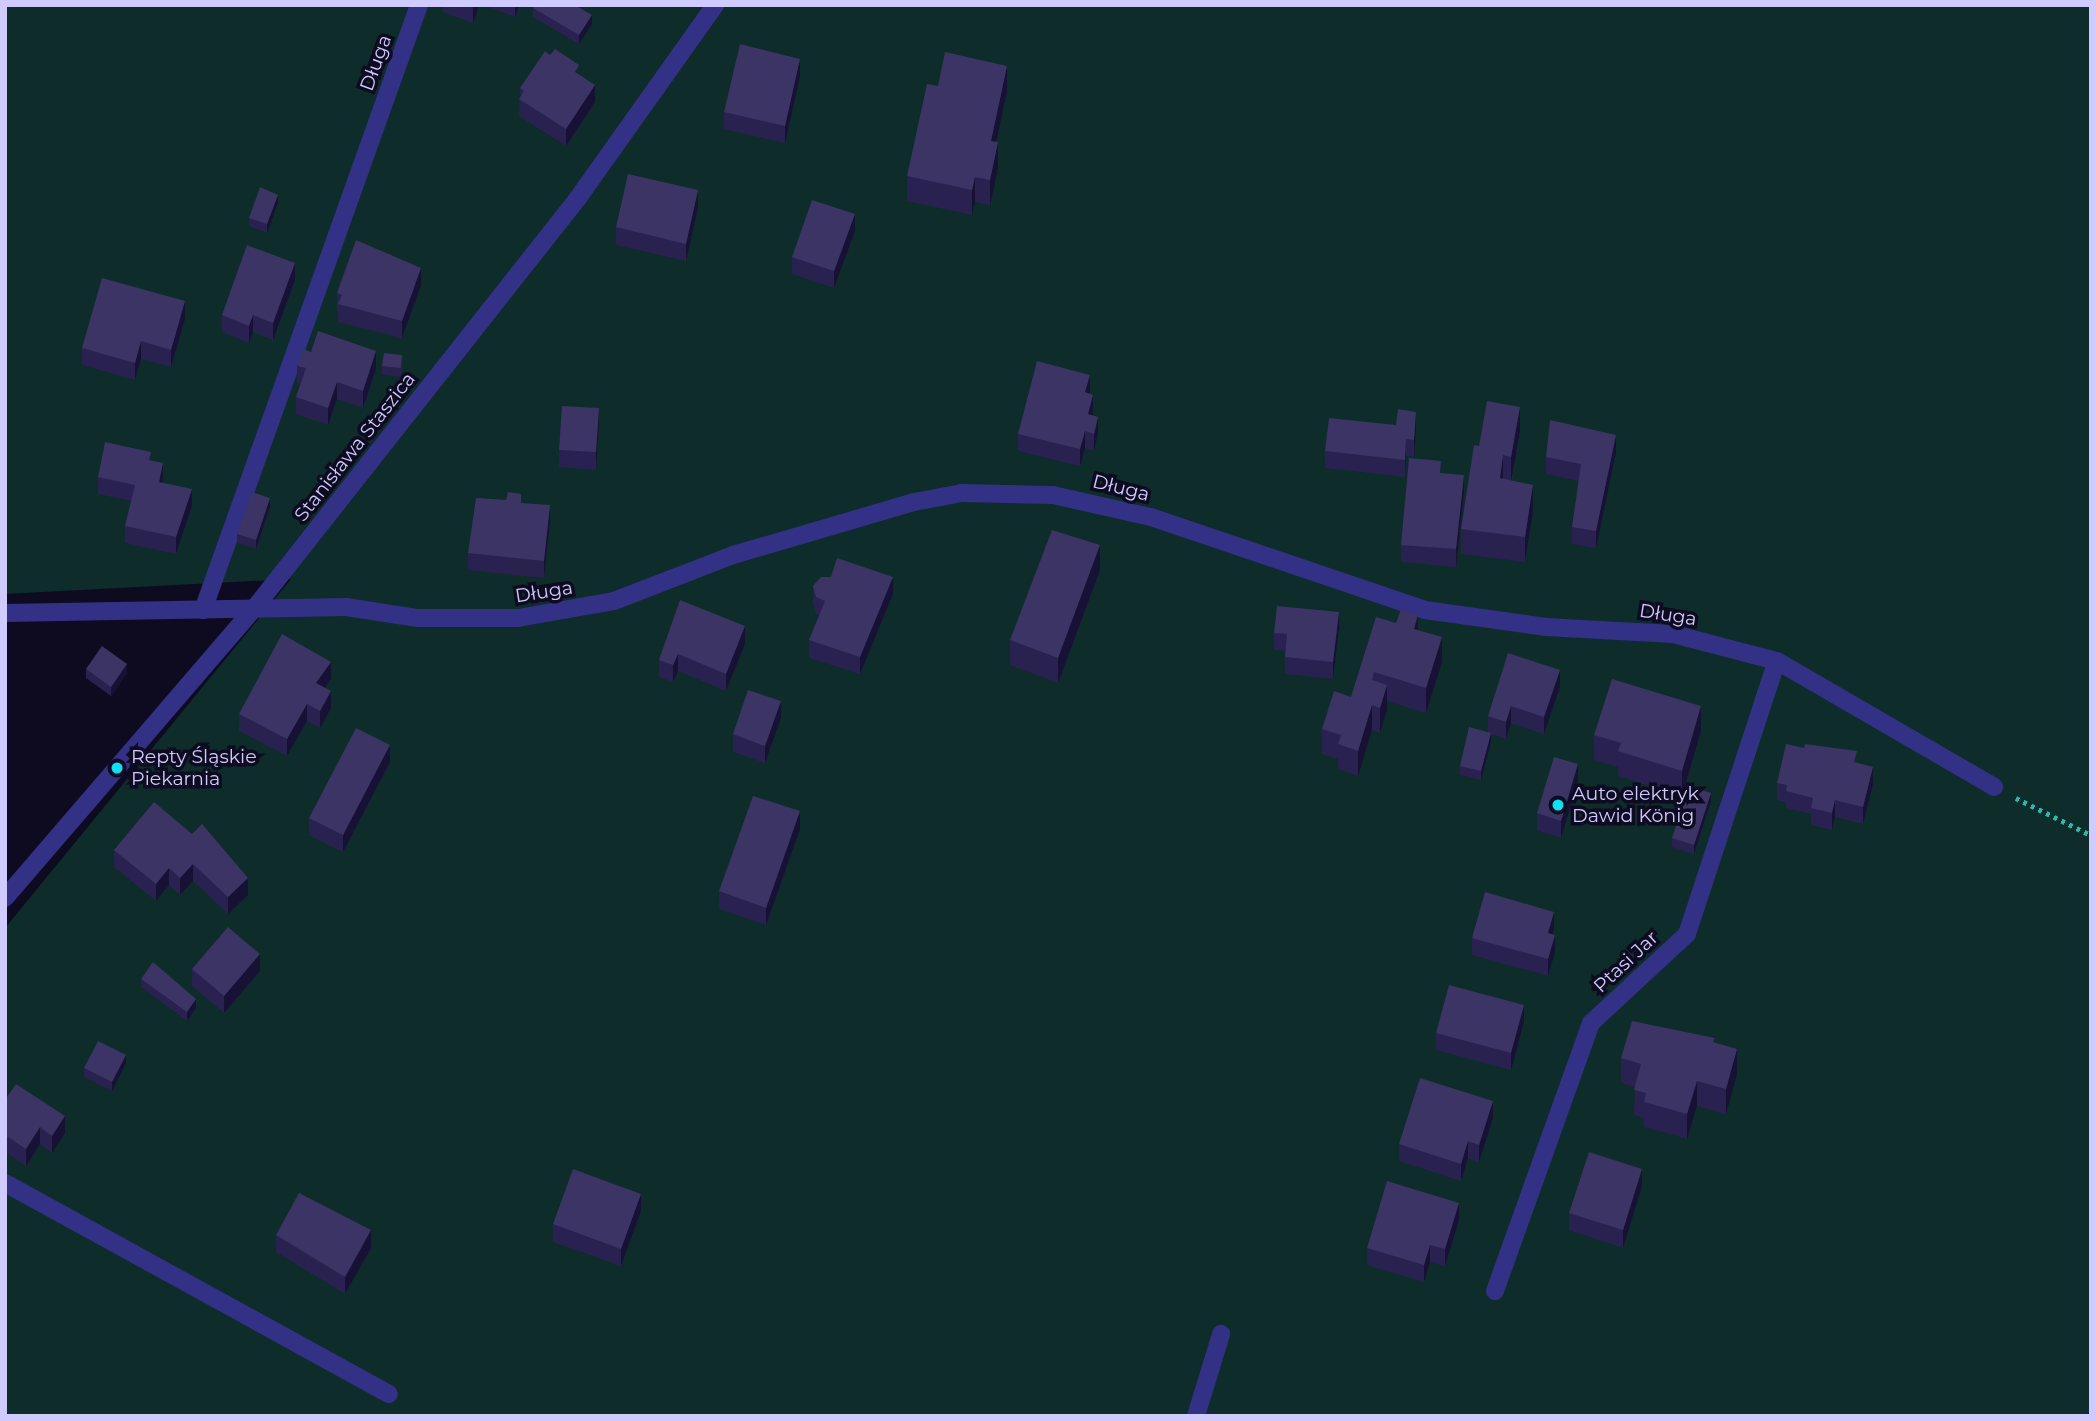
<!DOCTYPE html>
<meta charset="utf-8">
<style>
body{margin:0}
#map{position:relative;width:2096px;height:1421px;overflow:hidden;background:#0e0b21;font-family:Montserrat,sans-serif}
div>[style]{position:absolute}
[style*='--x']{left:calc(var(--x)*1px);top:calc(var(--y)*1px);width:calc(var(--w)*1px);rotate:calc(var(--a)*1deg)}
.green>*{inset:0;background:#0d2c2a}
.path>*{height:4.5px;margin-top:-2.25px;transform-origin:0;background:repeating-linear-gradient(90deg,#22bcad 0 3.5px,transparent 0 8.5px)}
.minor>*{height:18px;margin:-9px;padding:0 9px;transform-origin:9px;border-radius:9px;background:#323185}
.wall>*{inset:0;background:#292251}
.shaded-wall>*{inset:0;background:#171136}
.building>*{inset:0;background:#3b3464}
.dots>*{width:19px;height:19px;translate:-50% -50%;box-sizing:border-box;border:4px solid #0e0b21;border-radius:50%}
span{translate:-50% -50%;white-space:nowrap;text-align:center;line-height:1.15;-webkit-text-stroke:7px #0e0b21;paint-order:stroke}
.street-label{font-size:19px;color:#cfcbff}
.poi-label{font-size:19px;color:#cfcbff}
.left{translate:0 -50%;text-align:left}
.frame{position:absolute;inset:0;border:7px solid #cfcbff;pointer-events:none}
</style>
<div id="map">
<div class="green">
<div style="clip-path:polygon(5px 5px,2091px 5px,2091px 1416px,5px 1416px,5px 928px,291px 579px,5px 594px)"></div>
</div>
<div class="path">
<div style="--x:2016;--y:798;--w:84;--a:26.3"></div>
</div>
<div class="minor">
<div style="--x:203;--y:610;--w:642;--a:-70.35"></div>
<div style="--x:5;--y:613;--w:341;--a:-1"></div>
<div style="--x:346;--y:607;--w:73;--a:8.7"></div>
<div style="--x:418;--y:618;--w:100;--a:0"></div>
<div style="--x:518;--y:618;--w:97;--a:-10"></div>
<div style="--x:614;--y:601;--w:128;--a:-21.1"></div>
<div style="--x:733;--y:555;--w:189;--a:-16.3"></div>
<div style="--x:914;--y:502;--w:49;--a:-10.6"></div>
<div style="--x:962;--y:493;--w:91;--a:1.3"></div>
<div style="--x:1053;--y:495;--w:100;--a:12.7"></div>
<div style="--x:1151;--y:517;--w:289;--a:18.7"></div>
<div style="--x:1425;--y:610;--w:122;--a:8"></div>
<div style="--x:1546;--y:627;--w:127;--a:3.2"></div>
<div style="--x:1673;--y:634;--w:107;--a:14.6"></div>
<div style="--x:1777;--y:661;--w:251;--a:30.1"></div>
<div style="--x:5;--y:898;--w:380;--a:-49.3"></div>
<div style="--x:253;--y:610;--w:525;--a:-51.73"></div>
<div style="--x:578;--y:198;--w:237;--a:-54.6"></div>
<div style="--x:5;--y:1183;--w:438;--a:28.8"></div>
<div style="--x:1495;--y:1291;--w:285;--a:-70.3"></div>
<div style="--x:1591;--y:1023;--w:131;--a:-42.8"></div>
<div style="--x:1687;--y:934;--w:287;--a:-71.8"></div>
<div style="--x:1196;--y:1416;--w:86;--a:-73"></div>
</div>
<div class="wall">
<div style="clip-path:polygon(443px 5px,479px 5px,473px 23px,443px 12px)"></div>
<div style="clip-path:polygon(483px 5px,519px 5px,515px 17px)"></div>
<div style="clip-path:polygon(533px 8px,592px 24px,579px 44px,533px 17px)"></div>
<div style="clip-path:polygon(579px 74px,595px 102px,566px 146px,519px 116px,520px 88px)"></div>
<div style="clip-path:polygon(800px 76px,785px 143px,724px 129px,724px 112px)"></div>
<div style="clip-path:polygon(938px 86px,1007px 91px,996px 142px,998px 168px,990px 205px,975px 202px,972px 215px,907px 201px,907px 176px)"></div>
<div style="clip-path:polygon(278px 203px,267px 233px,249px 226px,249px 218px)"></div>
<div style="clip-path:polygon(698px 208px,686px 261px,616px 245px,616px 227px)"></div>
<div style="clip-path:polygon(855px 231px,834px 288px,792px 274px,792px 257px)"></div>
<div style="clip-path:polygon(295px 280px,273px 340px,253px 332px,249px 343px,222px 332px,222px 315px)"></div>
<div style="clip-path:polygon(421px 285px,402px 338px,338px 322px,338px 311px,337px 310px,337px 293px)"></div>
<div style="clip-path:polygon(185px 319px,171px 367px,141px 359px,135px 380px,82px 365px,82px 348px)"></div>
<div style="clip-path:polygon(311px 352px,376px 368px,363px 408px,337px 399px,328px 425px,296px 414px,296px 397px,300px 384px,297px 383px,297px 366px)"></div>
<div style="clip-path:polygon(402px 364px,401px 377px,382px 375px,382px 366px)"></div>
<div style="clip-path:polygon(1090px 392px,1093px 412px,1092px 415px,1098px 434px,1094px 451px,1085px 448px,1080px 466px,1018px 451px,1018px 434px)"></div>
<div style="clip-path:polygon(599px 425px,596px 470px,559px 467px,559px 450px)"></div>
<div style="clip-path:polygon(1416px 429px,1414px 457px,1406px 456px,1405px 477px,1325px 468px,1325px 451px)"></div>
<div style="clip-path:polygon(1520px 432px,1512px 481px,1533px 510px,1525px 562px,1461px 554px,1461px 529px,1479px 446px)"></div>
<div style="clip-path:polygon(1616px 452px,1596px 548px,1572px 544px,1572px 527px,1579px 481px,1546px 474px,1546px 457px)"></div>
<div style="clip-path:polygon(151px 461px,163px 480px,162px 482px,192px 506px,176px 554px,125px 543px,125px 526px,131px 501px,98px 494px,98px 477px)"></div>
<div style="clip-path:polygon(1441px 473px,1464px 493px,1456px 567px,1401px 562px,1401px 545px)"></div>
<div style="clip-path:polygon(521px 503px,550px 522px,544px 578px,468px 570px,468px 553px)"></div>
<div style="clip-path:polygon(270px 507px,256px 549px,237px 543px,237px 534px)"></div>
<div style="clip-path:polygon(1100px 570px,1058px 683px,1010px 665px,1010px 640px)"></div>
<div style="clip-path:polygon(831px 577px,893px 594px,860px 674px,809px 658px,809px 640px,819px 615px,816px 614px,813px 603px,813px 586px)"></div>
<div style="clip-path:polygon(680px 600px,745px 644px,726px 691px,678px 671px,673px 682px,659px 677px,659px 660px)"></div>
<div style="clip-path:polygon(1376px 617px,1418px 630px,1442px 662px,1426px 713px,1387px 701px,1387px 710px,1380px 733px,1372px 730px,1358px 776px,1338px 769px,1338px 759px,1322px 754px,1322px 729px,1351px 697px)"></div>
<div style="clip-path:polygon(1339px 629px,1333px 679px,1285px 674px,1285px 651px,1274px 650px,1274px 633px)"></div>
<div style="clip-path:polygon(86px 669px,127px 673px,111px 696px,86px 678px)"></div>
<div style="clip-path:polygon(331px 679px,325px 688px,331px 708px,320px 728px,307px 721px,287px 756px,239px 731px,239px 714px)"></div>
<div style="clip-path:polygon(1560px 687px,1544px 734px,1511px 723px,1506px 739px,1491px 734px,1491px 742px,1481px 780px,1460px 775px,1460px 766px,1488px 732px,1488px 716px)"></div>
<div style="clip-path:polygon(781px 718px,765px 763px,733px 752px,733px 734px)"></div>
<div style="clip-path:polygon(1701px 731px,1682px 796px,1618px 776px,1618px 767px,1594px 760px,1594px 735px)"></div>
<div style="clip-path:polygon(390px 762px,343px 852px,309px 835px,309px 818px)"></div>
<div style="clip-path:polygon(1857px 763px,1873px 784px,1863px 824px,1835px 817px,1832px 830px,1811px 825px,1811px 814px,1786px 808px,1786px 802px,1777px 800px,1777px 783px)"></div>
<div style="clip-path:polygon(1578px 781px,1561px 838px,1537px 830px,1537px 813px)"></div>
<div style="clip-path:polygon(1711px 801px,1694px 854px,1672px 847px,1672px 838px)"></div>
<div style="clip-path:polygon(154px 802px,248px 895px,228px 914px,193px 881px,180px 895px,169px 885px,156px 901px,114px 867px,114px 850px)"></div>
<div style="clip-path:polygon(800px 829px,766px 925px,719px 909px,719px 891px)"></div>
<div style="clip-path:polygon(1554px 929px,1553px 934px,1555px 952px,1548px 976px,1472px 955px,1472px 938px)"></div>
<div style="clip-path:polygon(192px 969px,260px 971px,224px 1013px,192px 986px)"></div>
<div style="clip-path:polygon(141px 979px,196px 1008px,187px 1021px,141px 987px)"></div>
<div style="clip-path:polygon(1524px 1022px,1511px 1070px,1436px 1050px,1436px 1033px)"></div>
<div style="clip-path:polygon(1715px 1043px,1737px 1074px,1726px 1114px,1697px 1106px,1687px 1139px,1644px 1127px,1644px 1118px,1634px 1115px,1635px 1087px,1621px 1083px,1621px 1058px)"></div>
<div style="clip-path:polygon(126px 1063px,112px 1091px,84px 1077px,84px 1068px)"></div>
<div style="clip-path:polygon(5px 1100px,65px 1133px,52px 1153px,40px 1144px,26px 1166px,5px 1152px)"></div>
<div style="clip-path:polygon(1493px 1118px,1479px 1162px,1468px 1158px,1461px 1181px,1399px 1161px,1399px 1144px)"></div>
<div style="clip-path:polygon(1642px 1186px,1623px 1248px,1569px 1230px,1569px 1213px)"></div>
<div style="clip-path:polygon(641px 1211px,621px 1266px,553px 1242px,553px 1224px)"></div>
<div style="clip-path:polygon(1459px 1220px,1445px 1266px,1430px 1262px,1424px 1282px,1367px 1265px,1367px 1248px)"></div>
<div style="clip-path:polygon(276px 1235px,371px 1248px,345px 1294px,276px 1252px)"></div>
</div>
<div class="shaded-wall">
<div style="clip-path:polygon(473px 5px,479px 5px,473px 23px)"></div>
<div style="clip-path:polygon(515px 5px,519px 5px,515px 17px)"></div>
<div style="clip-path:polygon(592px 15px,592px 24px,579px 44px,579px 35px)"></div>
<div style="clip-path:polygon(800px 59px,800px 76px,785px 143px,785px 126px)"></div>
<div style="clip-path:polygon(1007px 66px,1007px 91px,991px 166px,991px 141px)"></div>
<div style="clip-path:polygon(595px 85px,595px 102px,566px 146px,566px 129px)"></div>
<div style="clip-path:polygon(998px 142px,998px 168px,990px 205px,990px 180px)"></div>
<div style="clip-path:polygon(975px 177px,975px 202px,972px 215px,972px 190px)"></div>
<div style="clip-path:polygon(698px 190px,698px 208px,686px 261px,686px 244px)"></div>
<div style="clip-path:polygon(278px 195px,278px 203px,267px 233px,267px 224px)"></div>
<div style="clip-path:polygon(855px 214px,855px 231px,834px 288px,834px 271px)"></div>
<div style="clip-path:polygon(295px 263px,295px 280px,273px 340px,273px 323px)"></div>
<div style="clip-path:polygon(421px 268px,421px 285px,402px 338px,402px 321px)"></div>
<div style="clip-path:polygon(185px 301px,185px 319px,171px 367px,171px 350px)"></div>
<div style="clip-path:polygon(253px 315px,253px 332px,249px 343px,249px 326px)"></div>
<div style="clip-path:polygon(141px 341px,141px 359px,135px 380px,135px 363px)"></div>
<div style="clip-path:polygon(376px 351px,376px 368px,363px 408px,363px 391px)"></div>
<div style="clip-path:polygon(1090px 375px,1090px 392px,1085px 409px,1085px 392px)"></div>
<div style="clip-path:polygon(337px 382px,337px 399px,328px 425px,328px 408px)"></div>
<div style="clip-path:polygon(1093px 395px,1093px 412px,1088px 431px,1088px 414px)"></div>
<div style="clip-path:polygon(1520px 407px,1520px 432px,1511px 482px,1511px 457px)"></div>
<div style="clip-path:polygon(599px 408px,599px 425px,596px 470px,596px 452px)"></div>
<div style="clip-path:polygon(1416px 412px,1416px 429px,1414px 457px,1414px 440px)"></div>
<div style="clip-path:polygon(1098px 417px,1098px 434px,1094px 451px,1094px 434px)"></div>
<div style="clip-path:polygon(1085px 431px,1085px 448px,1080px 466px,1080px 449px)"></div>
<div style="clip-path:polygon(1616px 435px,1616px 452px,1596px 548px,1596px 531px)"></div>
<div style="clip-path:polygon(1406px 439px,1406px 456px,1405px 477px,1405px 460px)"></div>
<div style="clip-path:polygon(1503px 455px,1503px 480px,1500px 478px)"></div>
<div style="clip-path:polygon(163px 463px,163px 480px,159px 499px,159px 482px)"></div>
<div style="clip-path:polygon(1464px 475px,1464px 493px,1456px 567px,1456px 549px)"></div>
<div style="clip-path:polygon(1533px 485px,1533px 510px,1525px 562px,1525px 537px)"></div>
<div style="clip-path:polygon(192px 489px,192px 506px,176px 554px,176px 537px)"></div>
<div style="clip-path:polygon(270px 498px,270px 507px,256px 549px,256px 540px)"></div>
<div style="clip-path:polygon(550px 505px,550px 522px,544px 578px,544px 561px)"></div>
<div style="clip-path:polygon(1100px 545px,1100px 570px,1058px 683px,1058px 658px)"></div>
<div style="clip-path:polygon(893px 577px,893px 594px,860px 674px,860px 657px)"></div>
<div style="clip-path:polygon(1339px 612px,1339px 629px,1333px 679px,1333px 662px)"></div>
<div style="clip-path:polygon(1418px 615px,1418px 640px,1414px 629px)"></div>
<div style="clip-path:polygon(745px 626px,745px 644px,726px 691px,726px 674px)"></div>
<div style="clip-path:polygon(1442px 637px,1442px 662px,1426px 713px,1426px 688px)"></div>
<div style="clip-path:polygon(678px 654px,678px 671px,673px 682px,673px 665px)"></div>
<div style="clip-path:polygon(331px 662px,331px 679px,316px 701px,316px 683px)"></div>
<div style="clip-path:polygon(127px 664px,127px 673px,111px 696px,111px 687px)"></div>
<div style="clip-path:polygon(1560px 670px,1560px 687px,1544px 734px,1544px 717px)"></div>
<div style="clip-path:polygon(1387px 685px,1387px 710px,1380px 733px,1380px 708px)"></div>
<div style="clip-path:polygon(331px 691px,331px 708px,320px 728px,320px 711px)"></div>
<div style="clip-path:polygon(781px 701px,781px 718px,765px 763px,765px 746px)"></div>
<div style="clip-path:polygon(307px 704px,307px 721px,287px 756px,287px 739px)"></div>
<div style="clip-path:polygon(1372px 705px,1372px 730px,1358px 776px,1358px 751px)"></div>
<div style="clip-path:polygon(1511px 706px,1511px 723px,1506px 739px,1506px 722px)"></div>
<div style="clip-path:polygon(1701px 706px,1701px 731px,1682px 796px,1682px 771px)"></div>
<div style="clip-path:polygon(1491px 733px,1491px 742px,1481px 780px,1481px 771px)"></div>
<div style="clip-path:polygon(390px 745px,390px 762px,343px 852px,343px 835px)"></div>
<div style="clip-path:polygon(1578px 764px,1578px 781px,1561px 838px,1561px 821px)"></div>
<div style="clip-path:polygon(1873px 767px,1873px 784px,1863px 824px,1863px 807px)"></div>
<div style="clip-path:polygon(1711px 793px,1711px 801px,1694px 854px,1694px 845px)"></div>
<div style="clip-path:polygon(1835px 800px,1835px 817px,1832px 830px,1832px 813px)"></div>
<div style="clip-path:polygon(800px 811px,800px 829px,766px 925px,766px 908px)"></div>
<div style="clip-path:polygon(193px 864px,193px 881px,180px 895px,180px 878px)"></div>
<div style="clip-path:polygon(169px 868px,169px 885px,156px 901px,156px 884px)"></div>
<div style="clip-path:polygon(248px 878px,248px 895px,228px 914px,228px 897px)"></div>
<div style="clip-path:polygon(1554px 912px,1554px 929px,1548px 950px,1548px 933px)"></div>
<div style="clip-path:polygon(1555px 935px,1555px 952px,1548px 976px,1548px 959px)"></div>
<div style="clip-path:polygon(260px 954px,260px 971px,224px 1013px,224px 996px)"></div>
<div style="clip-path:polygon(196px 999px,196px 1008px,187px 1021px,187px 1012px)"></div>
<div style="clip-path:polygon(1524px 1005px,1524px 1022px,1511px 1070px,1511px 1053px)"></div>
<div style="clip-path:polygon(1737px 1049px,1737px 1074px,1726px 1114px,1726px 1089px)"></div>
<div style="clip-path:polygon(126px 1055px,126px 1063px,112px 1091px,112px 1082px)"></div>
<div style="clip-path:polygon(1697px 1081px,1697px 1106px,1687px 1139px,1687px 1114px)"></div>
<div style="clip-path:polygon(1493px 1101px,1493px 1118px,1479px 1162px,1479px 1145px)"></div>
<div style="clip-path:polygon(65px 1116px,65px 1133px,52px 1153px,52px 1136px)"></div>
<div style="clip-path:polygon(40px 1127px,40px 1144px,26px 1166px,26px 1149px)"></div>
<div style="clip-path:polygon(1468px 1141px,1468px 1158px,1461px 1181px,1461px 1164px)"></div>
<div style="clip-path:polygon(1642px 1169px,1642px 1186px,1623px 1248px,1623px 1230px)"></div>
<div style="clip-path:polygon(641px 1194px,641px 1211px,621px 1266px,621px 1249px)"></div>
<div style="clip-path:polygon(1459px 1203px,1459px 1220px,1445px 1266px,1445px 1249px)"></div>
<div style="clip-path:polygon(371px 1230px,371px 1248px,345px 1294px,345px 1277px)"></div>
<div style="clip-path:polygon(1430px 1245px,1430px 1262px,1424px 1282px,1424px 1265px)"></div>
</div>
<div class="building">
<div style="clip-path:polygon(535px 5px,575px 5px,592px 15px,579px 35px,533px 8px)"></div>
<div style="clip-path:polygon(740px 44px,800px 59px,785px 126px,724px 112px)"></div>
<div style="clip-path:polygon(555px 49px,579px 65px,575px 72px,595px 85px,566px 129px,519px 99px,524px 91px,520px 88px,545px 51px,550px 55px)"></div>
<div style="clip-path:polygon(945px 52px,1007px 66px,991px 141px,998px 142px,990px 180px,975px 177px,972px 190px,907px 176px,927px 84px,938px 86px)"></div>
<div style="clip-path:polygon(628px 174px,698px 190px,686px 244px,616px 227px)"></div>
<div style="clip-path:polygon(260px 187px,278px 195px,267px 224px,249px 218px)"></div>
<div style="clip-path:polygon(812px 200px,855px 214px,834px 271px,792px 257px)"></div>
<div style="clip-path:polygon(356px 240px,421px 268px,402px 321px,338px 304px,342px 295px,337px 293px)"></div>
<div style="clip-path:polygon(247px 245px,295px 263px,273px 323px,253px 315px,249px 326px,222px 315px)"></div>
<div style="clip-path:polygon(102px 278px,185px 301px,171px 350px,141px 341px,135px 363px,82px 348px)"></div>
<div style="clip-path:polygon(318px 331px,376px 351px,363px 391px,337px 382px,328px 408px,296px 397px,306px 368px,297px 366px,303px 349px,311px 352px)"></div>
<div style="clip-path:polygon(384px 353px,402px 355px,401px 368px,382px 366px)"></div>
<div style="clip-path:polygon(1037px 361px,1090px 375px,1085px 392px,1093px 395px,1088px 414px,1098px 417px,1094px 434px,1085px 431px,1080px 449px,1018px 434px)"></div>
<div style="clip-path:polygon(1487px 401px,1520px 407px,1511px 457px,1503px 455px,1500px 478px,1533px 485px,1525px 537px,1461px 529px,1474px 445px,1479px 446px)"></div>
<div style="clip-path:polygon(562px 406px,599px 408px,596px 452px,559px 450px)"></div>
<div style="clip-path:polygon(1398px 409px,1416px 412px,1414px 440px,1406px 439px,1405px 460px,1325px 451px,1329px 418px,1396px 425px)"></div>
<div style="clip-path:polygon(1550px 420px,1616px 435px,1596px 531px,1572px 527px,1581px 464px,1546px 457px)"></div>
<div style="clip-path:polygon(105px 442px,151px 452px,149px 460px,163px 463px,159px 482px,192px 489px,176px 537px,125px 526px,135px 485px,98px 477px)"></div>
<div style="clip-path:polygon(1409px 458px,1441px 461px,1440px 473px,1464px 475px,1456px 549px,1401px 545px)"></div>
<div style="clip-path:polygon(252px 492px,270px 498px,256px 540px,237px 534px)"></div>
<div style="clip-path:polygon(508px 492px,521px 494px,521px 503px,550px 505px,544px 561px,468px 553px,476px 498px,506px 500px)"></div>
<div style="clip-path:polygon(1052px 530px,1100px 545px,1058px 658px,1010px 640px)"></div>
<div style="clip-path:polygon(837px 558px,893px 577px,860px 657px,809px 640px,825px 601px,816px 597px,813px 586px,821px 577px,831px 577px)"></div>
<div style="clip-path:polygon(680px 600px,745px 626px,726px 674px,678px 654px,673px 665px,659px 660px)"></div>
<div style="clip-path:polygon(1277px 606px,1339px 612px,1333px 662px,1285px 657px,1287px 634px,1274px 633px)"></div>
<div style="clip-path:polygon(1401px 609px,1418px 615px,1414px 629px,1442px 637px,1426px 688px,1374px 672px,1372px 680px,1387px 685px,1380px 708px,1372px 705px,1358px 751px,1338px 744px,1341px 735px,1322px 729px,1334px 691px,1351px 697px,1376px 617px,1396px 623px)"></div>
<div style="clip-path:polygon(282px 634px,331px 662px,316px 683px,331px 691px,320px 711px,307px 704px,287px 739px,239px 714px)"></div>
<div style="clip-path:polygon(102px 646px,127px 664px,111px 687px,86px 669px)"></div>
<div style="clip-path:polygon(1508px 653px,1560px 670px,1544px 717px,1511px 706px,1506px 722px,1488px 716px)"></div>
<div style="clip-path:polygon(1612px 679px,1701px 706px,1682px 771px,1618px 751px,1621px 743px,1594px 735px)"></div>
<div style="clip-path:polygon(748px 690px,781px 701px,765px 746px,733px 734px)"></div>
<div style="clip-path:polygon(1469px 727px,1491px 733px,1481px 771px,1460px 766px)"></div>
<div style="clip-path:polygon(356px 728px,390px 745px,343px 835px,309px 818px)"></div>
<div style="clip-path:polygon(1786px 744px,1804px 748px,1805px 744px,1857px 751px,1854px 762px,1873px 767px,1863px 807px,1835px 800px,1832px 813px,1811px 808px,1813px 798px,1786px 791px,1787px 785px,1777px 783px)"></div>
<div style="clip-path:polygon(1554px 757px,1578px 764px,1561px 821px,1537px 813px)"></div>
<div style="clip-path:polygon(1689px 786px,1711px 793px,1694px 845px,1672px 838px)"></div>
<div style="clip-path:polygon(753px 796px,800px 811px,766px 908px,719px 891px)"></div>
<div style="clip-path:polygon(154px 802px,192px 834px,202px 824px,248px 878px,228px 897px,193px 864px,180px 878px,169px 868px,156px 884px,114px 850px)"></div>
<div style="clip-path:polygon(1485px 892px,1554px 912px,1548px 933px,1555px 935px,1548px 959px,1472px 938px)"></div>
<div style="clip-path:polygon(228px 927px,260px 954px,224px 996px,192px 969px)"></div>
<div style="clip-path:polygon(153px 962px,196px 999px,187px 1012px,141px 979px)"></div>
<div style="clip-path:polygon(1449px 985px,1524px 1005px,1511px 1053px,1436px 1033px)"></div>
<div style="clip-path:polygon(1632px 1021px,1715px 1038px,1713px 1042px,1737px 1049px,1726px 1089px,1697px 1081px,1687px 1114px,1644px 1102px,1646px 1093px,1634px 1090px,1641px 1064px,1621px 1058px)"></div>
<div style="clip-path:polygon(98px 1041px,126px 1055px,112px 1082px,84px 1068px)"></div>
<div style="clip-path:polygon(1420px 1078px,1493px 1101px,1479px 1145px,1468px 1141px,1461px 1164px,1399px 1144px)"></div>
<div style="clip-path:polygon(16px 1084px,65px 1116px,52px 1136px,40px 1127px,26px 1149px,5px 1135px,5px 1100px)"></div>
<div style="clip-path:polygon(1589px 1152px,1642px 1169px,1623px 1230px,1569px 1213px)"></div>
<div style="clip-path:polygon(573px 1169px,641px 1194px,621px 1249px,553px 1224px)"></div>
<div style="clip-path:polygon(1387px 1181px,1459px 1203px,1445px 1249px,1430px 1245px,1424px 1265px,1367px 1248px)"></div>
<div style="clip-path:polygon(299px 1193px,371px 1230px,345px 1277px,276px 1235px)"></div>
</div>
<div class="dots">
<div style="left:117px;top:768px;background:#00e6f6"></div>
<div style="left:1558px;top:805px;background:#00e6f6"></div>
</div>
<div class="street-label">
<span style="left:376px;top:63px;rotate:-70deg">Długa</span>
<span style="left:355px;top:447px;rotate:-52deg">Stanisława Staszica</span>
<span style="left:1121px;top:488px;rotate:14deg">Długa</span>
<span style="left:544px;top:592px;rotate:-9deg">Długa</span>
<span style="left:1668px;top:615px;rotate:9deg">Długa</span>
<span style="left:1626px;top:962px;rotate:-43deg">Ptasi Jar</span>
</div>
<div class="poi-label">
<span class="left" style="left:131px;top:768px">Repty Śląskie<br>Piekarnia</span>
<span class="left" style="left:1572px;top:805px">Auto elektryk<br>Dawid König</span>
</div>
<div class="frame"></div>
</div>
